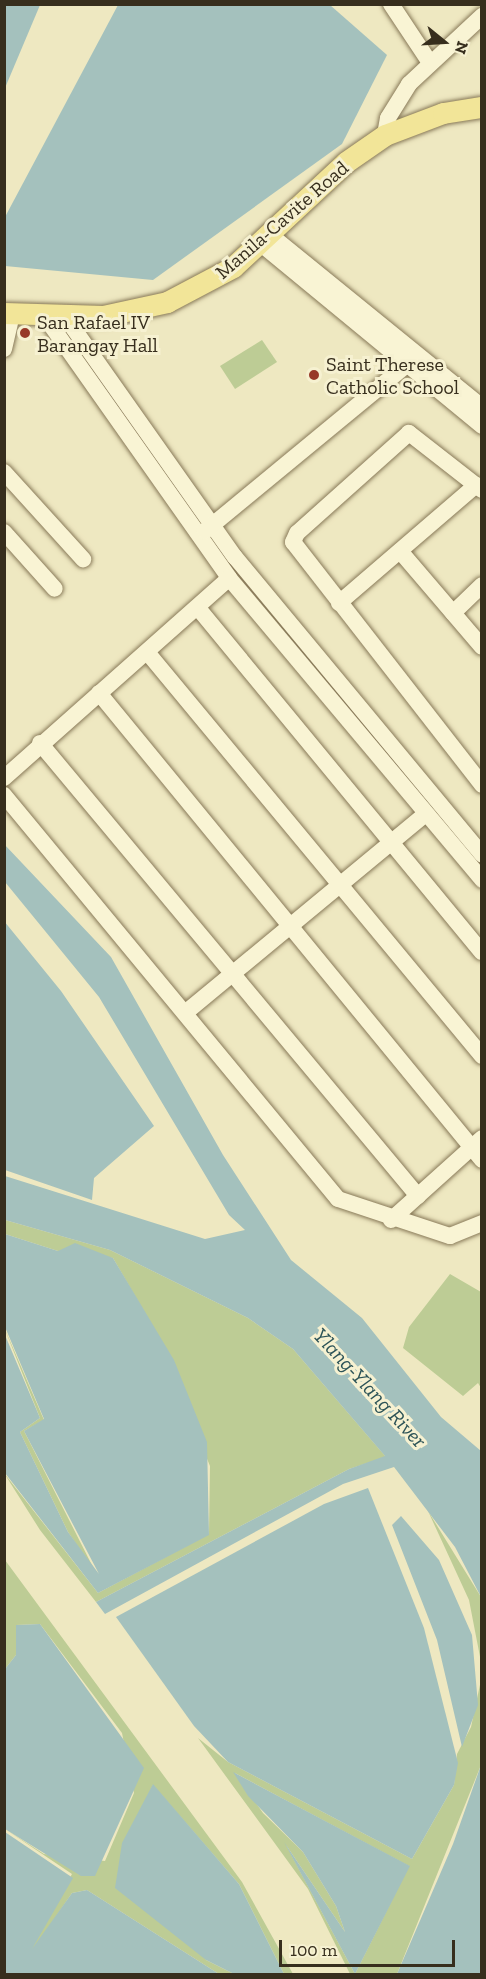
<!DOCTYPE html>
<style>
body{margin:0}
#map{position:relative;width:486px;height:1979px;overflow:hidden;background:#eee8c1;font-family:"Zilla Slab",serif}
div>[style]{position:absolute}
[style*='--x']{left:calc(var(--x)*1px);top:calc(var(--y)*1px);width:calc(var(--w)*1px);rotate:calc(var(--a)*1deg)}
.green>*{inset:0;background:#bdcc95}
.water>*{inset:0;background:#a4c1bd}
.roads{filter:drop-shadow(0 0 2px #887958) drop-shadow(0 0 2px #887958)}
.minor>*{height:16px;margin:-8px;padding:0 8px;transform-origin:8px;border-radius:8px;background:#f9f4d4}
.major>*{height:21px;margin:-10.5px;padding:0 10.5px;transform-origin:10.5px;border-radius:10.5px;background:#f2e598}
.dots>*{width:16px;height:16px;translate:-50% -50%;box-sizing:border-box;border:3px solid #f6f1d1;border-radius:50%}
span{translate:-50% -50%;white-space:nowrap;text-align:center;line-height:1.15;-webkit-text-stroke:6px #f6f1d1;paint-order:stroke}
.street-label{font-size:20px;color:#372e1d}
.poi-label{font-size:20px;color:#372e1d}
.left{translate:0 -50%;text-align:left}
.water-label{font-size:21px;color:#2c5357;font-style:italic}
.frame{position:absolute;inset:0;border:6px solid #372e1d;pointer-events:none}
.north{position:absolute;left:414px;top:12px;width:60px;height:60px;-webkit-text-stroke:4px #f6f1d1;paint-order:stroke;rotate:108deg;font-size:16px;font-weight:700;line-height:24px;text-align:center;color:#372e1d}
.north::after{content:'';display:block;margin:auto;width:21px;height:27px;background:#372e1d;clip-path:polygon(50% 0,100% 100%,50% 72%,0 100%)}
.scale{position:absolute;left:279px;top:1940px;width:176px;height:27px;box-sizing:border-box;border:3px solid #372e1d;border-top:0;padding-left:8px;font-size:18px;line-height:21px;white-space:nowrap;color:#372e1d;-webkit-text-stroke:4px #f6f1d1;paint-order:stroke}
</style>
<div id="map">
<div class="green">
<div style="clip-path:polygon(262px 340px,277px 362px,235px 389px,220px 366px)"></div>
<div style="clip-path:polygon(5px 1220px,110px 1250px,248px 1318px,293px 1349px,386px 1457px,349px 1469px,96px 1602px,40px 1530px,4px 1473px,98px 1593px,209px 1534px,210px 1466px,153px 1327px,113px 1258px,58px 1251px,5px 1234px)"></div>
<div style="clip-path:polygon(450px 1274px,481px 1292px,481px 1388px,478px 1383px,463px 1396px,403px 1348px,409px 1327px)"></div>
<div style="clip-path:polygon(4px 1327px,44px 1420px,24px 1431px,97px 1575px,68px 1532px,20px 1432px,40px 1418px)"></div>
<div style="clip-path:polygon(428px 1511px,481px 1597px,481px 1662px,469px 1600px)"></div>
<div style="clip-path:polygon(5px 1560px,242px 1882px,293px 1974px,284px 1974px,239px 1884px,153px 1785px,138px 1815px,206px 1960px,234px 1974px,219px 1974px,87px 1890px,72px 1893px,33px 1950px,30px 1946px,72px 1874px,5px 1829px,44px 1854px,105px 1861px,134px 1793px,122px 1733px,40px 1624px,16px 1625px,16px 1655px,5px 1669px)"></div>
<div style="clip-path:polygon(evenodd,481px 1680px,481px 1765px,397px 1974px,350px 1974px,308px 1889px,198px 1738px,228px 1762px,412px 1859px,454px 1785px,457px 1754px,471px 1727px,481px 1680px,235px 1773px,409px 1866px,355px 1974px,286px 1845px,345px 1932px,336px 1906px,303px 1852px,263px 1813px,235px 1773px)"></div>
</div>
<div class="water">
<div style="clip-path:polygon(5px 4px,40px 5px,5px 88px,4px 5px)"></div>
<div style="clip-path:polygon(118px 5px,330px 5px,387px 55px,342px 144px,153px 280px,5px 266px,5px 217px)"></div>
<div style="clip-path:polygon(4px 844px,111px 957px,223px 1155px,291px 1260px,362px 1318px,441px 1417px,481px 1451px,481px 1597px,455px 1547px,394px 1467px,343px 1484px,105px 1614px,96px 1602px,349px 1469px,385px 1456px,293px 1349px,248px 1318px,110px 1250px,5px 1220px,5px 1176px,205px 1239px,245px 1230px,229px 1215px,99px 997px,5px 882px)"></div>
<div style="clip-path:polygon(4px 921px,61px 991px,154px 1126px,94px 1178px,92px 1200px,5px 1170px)"></div>
<div style="clip-path:polygon(5px 1234px,58px 1251px,75px 1243px,113px 1258px,174px 1360px,207px 1442px,209px 1535px,98px 1593px,5px 1473px,5px 1335px,40px 1418px,20px 1432px,68px 1532px,99px 1574px,24px 1431px,44px 1419px,5px 1327px)"></div>
<div style="clip-path:polygon(368px 1488px,424px 1628px,458px 1763px,454px 1785px,412px 1859px,228px 1762px,194px 1726px,116px 1617px,324px 1504px)"></div>
<div style="clip-path:polygon(401px 1516px,439px 1560px,472px 1635px,478px 1705px,462px 1747px,437px 1640px,392px 1525px)"></div>
<div style="clip-path:polygon(40px 1624px,144px 1768px,95px 1876px,81px 1876px,5px 1829px,5px 1669px,16px 1655px,16px 1625px)"></div>
<div style="clip-path:polygon(481px 1765px,481px 1974px,397px 1974px,453px 1844px)"></div>
<div style="clip-path:polygon(233px 1772px,410px 1866px,355px 1974px,284px 1842px,345px 1932px,336px 1906px,303px 1852px,248px 1796px)"></div>
<div style="clip-path:polygon(153px 1784px,239px 1884px,284px 1974px,234px 1974px,206px 1960px,115px 1888px,122px 1843px)"></div>
<div style="clip-path:polygon(5px 1832px,73px 1878px,32px 1949px,72px 1893px,87px 1890px,219px 1974px,5px 1974px)"></div>
</div>
<div class="roads">
<div class="minor">
<div style="--x:391;--y:4;--w:71;--a:56.5"></div>
<div style="--x:385;--y:135;--w:17;--a:-80"></div>
<div style="--x:388;--y:118;--w:40;--a:-58"></div>
<div style="--x:409;--y:84;--w:100;--a:-43"></div>
<div style="--x:269;--y:234;--w:274;--a:39.1"></div>
<div style="--x:260;--y:243;--w:288;--a:39.5"></div>
<div style="--x:43;--y:314;--w:323;--a:54.8"></div>
<div style="--x:229;--y:578;--w:394;--a:50"></div>
<div style="--x:64;--y:315;--w:296;--a:54.8"></div>
<div style="--x:235;--y:557;--w:387;--a:50.3"></div>
<div style="--x:4;--y:349;--w:37;--a:-77"></div>
<div style="--x:4;--y:472;--w:118;--a:47.8"></div>
<div style="--x:482;--y:490;--w:93;--a:-142"></div>
<div style="--x:409;--y:433;--w:150;--a:138.2"></div>
<div style="--x:297;--y:533;--w:10;--a:114"></div>
<div style="--x:293;--y:542;--w:308;--a:52.1"></div>
<div style="--x:205;--y:531;--w:275;--a:-39.5"></div>
<div style="--x:4;--y:532;--w:76;--a:48.2"></div>
<div style="--x:400;--y:551;--w:126;--a:49.5"></div>
<div style="--x:339;--y:603;--w:181;--a:-40.7"></div>
<div style="--x:198;--y:608;--w:446;--a:50.5"></div>
<div style="--x:453;--y:613;--w:40;--a:-44"></div>
<div style="--x:147;--y:652;--w:525;--a:50.33"></div>
<div style="--x:99;--y:693;--w:604;--a:50.64"></div>
<div style="--x:40;--y:743;--w:590;--a:50.16"></div>
<div style="--x:4;--y:778;--w:301;--a:-41.6"></div>
<div style="--x:4;--y:795;--w:524;--a:50.42"></div>
<div style="--x:338;--y:1199;--w:118;--a:18.3"></div>
<div style="--x:450;--y:1236;--w:35;--a:-22"></div>
<div style="--x:185;--y:1013;--w:310;--a:-39.6"></div>
<div style="--x:391;--y:1220;--w:122;--a:-42"></div>
</div>
<div class="major">
<div style="--x:4;--y:313;--w:99;--a:1.7"></div>
<div style="--x:103;--y:316;--w:66;--a:-12.3"></div>
<div style="--x:167;--y:302;--w:75;--a:-27.9"></div>
<div style="--x:233;--y:267;--w:154;--a:-42.9"></div>
<div style="--x:346;--y:162;--w:47;--a:-34.7"></div>
<div style="--x:385;--y:135;--w:62;--a:-20.8"></div>
<div style="--x:443;--y:113;--w:39;--a:-9"></div>
</div>
</div>
<div class="dots">
<div style="left:25px;top:333px;background:#973928"></div>
<div style="left:314px;top:375px;background:#973928"></div>
</div>
<div class="street-label">
<span style="left:282px;top:220px;rotate:-41deg">Manila-Cavite Road</span>
</div>
<div class="poi-label">
<span class="left" style="left:37px;top:334px">San Rafael IV<br>Barangay Hall</span>
<span class="left" style="left:326px;top:376px">Saint Therese<br>Catholic School</span>
</div>
<div class="water-label">
<span style="left:370px;top:1388px;rotate:47deg">Ylang-Ylang River</span>
</div>
<div class="frame"></div>
<div class="north">N</div>
<div class="scale">100 m</div>
</div>
